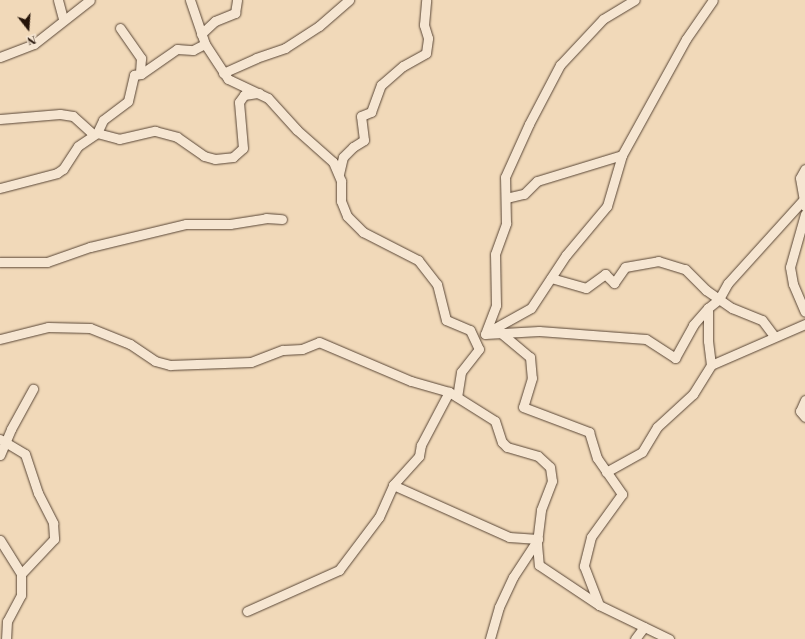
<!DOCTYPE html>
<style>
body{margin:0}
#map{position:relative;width:805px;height:639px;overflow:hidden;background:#f1d9b9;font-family:"Libre Bodoni",serif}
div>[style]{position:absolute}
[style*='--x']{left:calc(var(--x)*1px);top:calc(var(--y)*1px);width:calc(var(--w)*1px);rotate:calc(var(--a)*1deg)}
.roads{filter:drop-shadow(0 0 1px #594636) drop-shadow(0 0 1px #594636)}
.minor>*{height:9px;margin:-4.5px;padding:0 4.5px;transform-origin:4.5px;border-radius:4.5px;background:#f6e6d2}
span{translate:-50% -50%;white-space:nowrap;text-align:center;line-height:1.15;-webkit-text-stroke:3px #f6e6d2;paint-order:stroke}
.north{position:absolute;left:8px;top:8px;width:40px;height:40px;-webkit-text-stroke:3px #f6e6d2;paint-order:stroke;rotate:163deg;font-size:11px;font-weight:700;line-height:16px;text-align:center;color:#26150a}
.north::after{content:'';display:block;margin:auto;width:14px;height:18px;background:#26150a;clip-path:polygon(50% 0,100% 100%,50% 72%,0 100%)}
</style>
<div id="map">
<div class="roads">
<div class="minor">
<div style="--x:58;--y:0;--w:20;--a:75"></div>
<div style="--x:190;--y:0;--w:46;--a:71.2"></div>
<div style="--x:205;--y:44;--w:42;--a:56.7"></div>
<div style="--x:228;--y:79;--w:44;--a:25.4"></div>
<div style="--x:268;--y:98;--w:43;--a:47.8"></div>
<div style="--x:297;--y:130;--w:48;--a:41.6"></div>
<div style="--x:333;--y:162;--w:21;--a:67"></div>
<div style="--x:341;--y:181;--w:20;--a:90"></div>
<div style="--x:341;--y:201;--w:16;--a:68"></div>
<div style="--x:347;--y:216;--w:23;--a:45"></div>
<div style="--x:363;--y:232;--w:62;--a:27"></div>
<div style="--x:418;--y:260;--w:31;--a:52"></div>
<div style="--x:437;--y:284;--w:37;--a:76"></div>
<div style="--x:446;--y:320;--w:26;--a:23"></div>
<div style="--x:470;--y:330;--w:21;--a:65"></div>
<div style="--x:479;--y:349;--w:29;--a:128"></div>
<div style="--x:461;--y:372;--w:25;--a:99"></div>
<div style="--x:120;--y:28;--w:37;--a:55"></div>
<div style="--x:141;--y:58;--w:15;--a:94"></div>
<div style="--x:201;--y:34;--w:19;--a:-43"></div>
<div style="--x:215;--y:21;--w:22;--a:-22"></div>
<div style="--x:235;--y:13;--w:13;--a:-81"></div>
<div style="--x:0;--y:57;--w:36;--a:-21"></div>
<div style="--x:34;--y:44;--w:71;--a:-38.2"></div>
<div style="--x:223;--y:73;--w:36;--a:-24"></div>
<div style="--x:256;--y:58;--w:31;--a:-19"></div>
<div style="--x:285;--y:48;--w:40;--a:-32.9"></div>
<div style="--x:319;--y:26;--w:40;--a:-41"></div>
<div style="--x:0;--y:119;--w:60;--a:-4.8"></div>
<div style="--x:60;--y:114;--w:13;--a:9"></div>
<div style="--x:73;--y:116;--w:27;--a:42"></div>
<div style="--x:97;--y:133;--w:14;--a:-65"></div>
<div style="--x:103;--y:120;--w:31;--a:-37"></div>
<div style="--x:128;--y:101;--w:27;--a:-77"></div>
<div style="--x:134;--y:75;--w:7;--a:-8"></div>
<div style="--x:141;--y:74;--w:44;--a:-34.8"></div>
<div style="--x:177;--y:49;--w:16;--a:4"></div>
<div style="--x:193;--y:50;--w:13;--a:-27"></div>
<div style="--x:805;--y:169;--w:10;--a:119"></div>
<div style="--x:800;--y:178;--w:29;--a:80"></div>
<div style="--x:339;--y:174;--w:17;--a:-77"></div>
<div style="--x:343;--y:157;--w:14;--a:-45"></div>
<div style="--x:353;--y:147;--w:13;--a:-32"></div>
<div style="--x:364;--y:140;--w:24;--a:-97"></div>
<div style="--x:361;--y:116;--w:11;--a:-22"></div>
<div style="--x:371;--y:112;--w:29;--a:-70"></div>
<div style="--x:381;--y:85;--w:29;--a:-41"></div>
<div style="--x:403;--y:66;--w:26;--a:-29"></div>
<div style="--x:426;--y:53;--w:15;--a:-82"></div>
<div style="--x:428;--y:38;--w:14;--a:-107"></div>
<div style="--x:424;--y:25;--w:25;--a:-85"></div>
<div style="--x:0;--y:188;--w:59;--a:-14.7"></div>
<div style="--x:57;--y:173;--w:7;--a:-34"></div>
<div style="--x:63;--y:169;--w:27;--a:-57"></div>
<div style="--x:78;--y:146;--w:23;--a:-34"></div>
<div style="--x:97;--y:133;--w:23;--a:15"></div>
<div style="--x:119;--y:139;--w:37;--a:-13"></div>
<div style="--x:155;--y:131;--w:23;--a:15"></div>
<div style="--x:177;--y:137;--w:33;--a:35"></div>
<div style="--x:204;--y:156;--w:11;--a:15"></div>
<div style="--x:215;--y:159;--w:18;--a:-6"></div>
<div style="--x:233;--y:157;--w:13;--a:-42"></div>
<div style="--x:243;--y:148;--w:46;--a:-95"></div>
<div style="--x:239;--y:102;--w:9;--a:-54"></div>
<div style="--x:244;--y:95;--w:15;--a:-8"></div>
<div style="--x:506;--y:198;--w:18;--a:-13"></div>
<div style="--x:524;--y:194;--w:18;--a:-45"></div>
<div style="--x:537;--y:181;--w:89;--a:-17"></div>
<div style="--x:622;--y:155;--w:132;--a:-61.1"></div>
<div style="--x:686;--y:39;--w:47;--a:-55.3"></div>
<div style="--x:805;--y:214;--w:55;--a:105.8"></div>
<div style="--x:790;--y:267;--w:17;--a:80"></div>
<div style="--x:793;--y:284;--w:30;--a:67"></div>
<div style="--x:0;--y:262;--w:47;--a:0"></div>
<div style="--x:47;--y:262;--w:46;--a:-19.2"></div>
<div style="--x:90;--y:247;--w:99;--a:-13.5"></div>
<div style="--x:186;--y:224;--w:44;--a:0"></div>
<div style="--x:230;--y:224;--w:36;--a:-9"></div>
<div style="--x:266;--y:218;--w:16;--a:4"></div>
<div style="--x:551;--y:278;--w:36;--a:16"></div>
<div style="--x:586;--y:288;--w:24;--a:-36"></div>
<div style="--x:605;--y:274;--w:13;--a:45"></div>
<div style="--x:614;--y:283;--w:19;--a:-55"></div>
<div style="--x:625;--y:267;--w:34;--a:-10"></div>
<div style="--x:658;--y:261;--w:28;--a:17"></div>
<div style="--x:685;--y:269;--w:30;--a:45"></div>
<div style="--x:706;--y:290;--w:32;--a:35"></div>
<div style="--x:732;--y:308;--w:32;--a:22"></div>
<div style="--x:762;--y:320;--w:20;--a:53"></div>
<div style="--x:486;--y:333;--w:51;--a:-29.1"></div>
<div style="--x:531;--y:308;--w:64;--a:-56.6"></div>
<div style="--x:566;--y:255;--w:64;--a:-50.1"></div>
<div style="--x:607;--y:206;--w:53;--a:-73.6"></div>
<div style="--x:501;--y:333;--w:38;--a:40"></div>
<div style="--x:530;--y:357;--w:21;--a:85"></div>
<div style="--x:532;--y:378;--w:30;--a:107"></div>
<div style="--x:523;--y:407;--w:71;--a:20.7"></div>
<div style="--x:589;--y:432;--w:27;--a:73"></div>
<div style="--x:597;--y:458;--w:44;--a:55.2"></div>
<div style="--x:622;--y:494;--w:53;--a:125.8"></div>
<div style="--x:591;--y:537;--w:30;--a:104"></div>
<div style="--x:584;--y:566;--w:42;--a:69"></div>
<div style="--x:485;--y:334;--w:31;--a:-69"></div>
<div style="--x:496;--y:305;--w:51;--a:-91.1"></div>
<div style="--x:495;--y:254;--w:33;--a:-70"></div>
<div style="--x:506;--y:223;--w:46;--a:-91.2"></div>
<div style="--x:505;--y:177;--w:58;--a:-65.6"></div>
<div style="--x:529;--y:124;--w:67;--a:-62.3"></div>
<div style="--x:560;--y:65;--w:63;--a:-46.9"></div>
<div style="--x:603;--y:19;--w:37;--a:-31"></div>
<div style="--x:485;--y:334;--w:54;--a:-3.2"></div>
<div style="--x:539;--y:331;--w:107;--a:4.3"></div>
<div style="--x:646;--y:339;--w:35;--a:33"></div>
<div style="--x:675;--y:358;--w:38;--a:-61"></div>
<div style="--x:693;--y:325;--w:23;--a:-49"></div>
<div style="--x:0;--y:339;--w:49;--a:-14"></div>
<div style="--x:48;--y:327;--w:42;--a:1.4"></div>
<div style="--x:90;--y:328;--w:43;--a:21.8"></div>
<div style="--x:130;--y:344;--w:30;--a:34"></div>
<div style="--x:155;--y:361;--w:16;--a:15"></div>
<div style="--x:170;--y:365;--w:81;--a:-2.1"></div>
<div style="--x:251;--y:362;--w:34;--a:-21"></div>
<div style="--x:283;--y:350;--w:19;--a:-3"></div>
<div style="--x:302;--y:349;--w:18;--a:-22"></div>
<div style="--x:319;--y:342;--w:100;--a:23"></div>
<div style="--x:411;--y:381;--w:40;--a:16"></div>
<div style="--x:449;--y:392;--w:54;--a:32.2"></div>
<div style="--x:495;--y:421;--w:22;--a:72"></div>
<div style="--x:502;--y:442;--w:7;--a:45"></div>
<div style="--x:507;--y:447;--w:32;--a:16"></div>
<div style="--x:538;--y:456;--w:16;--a:43"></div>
<div style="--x:550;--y:467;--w:14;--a:82"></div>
<div style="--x:552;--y:481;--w:31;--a:111"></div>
<div style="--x:541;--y:510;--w:34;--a:97"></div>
<div style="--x:537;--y:544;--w:21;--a:85"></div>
<div style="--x:539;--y:565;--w:72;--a:33.7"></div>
<div style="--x:599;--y:605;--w:78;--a:25.9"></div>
<div style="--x:711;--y:365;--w:24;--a:-97"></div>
<div style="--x:708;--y:341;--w:33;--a:-90"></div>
<div style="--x:708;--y:308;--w:14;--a:-39"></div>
<div style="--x:719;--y:299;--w:18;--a:-61"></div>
<div style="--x:728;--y:283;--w:113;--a:-47.9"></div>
<div style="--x:805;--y:400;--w:12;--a:114"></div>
<div style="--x:800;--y:411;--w:8;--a:50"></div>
<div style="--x:0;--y:439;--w:29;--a:31"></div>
<div style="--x:25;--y:454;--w:41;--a:71.6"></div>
<div style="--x:38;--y:493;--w:34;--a:63"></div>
<div style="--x:53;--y:523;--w:16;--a:86"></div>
<div style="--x:54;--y:539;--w:48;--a:133.3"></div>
<div style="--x:21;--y:574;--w:21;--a:90"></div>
<div style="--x:21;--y:595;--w:30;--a:118"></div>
<div style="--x:7;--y:621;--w:18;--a:93"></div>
<div style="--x:0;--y:455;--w:28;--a:-67"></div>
<div style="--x:11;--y:429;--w:46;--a:-61.2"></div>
<div style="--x:606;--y:472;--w:41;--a:-29.1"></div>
<div style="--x:642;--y:452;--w:29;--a:-59"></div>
<div style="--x:657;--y:427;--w:49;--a:-42.5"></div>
<div style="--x:693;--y:394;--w:34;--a:-58"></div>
<div style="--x:711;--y:365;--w:103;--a:-23.6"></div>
<div style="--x:393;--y:485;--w:127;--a:24.1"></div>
<div style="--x:509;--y:537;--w:29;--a:4"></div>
<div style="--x:538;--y:539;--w:45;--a:123.3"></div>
<div style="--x:513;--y:577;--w:33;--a:115"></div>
<div style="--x:499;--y:607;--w:33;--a:106"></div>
<div style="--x:0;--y:540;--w:40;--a:58"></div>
<div style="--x:247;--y:611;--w:101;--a:-24"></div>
<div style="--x:339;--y:570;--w:66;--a:-53"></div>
<div style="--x:379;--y:517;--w:35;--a:-66"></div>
<div style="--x:393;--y:485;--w:39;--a:-48"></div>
<div style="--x:419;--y:456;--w:11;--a:-80"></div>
<div style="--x:421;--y:445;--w:60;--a:-62.2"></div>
<div style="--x:635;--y:639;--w:15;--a:-53"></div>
</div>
</div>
<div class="north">N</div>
</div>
